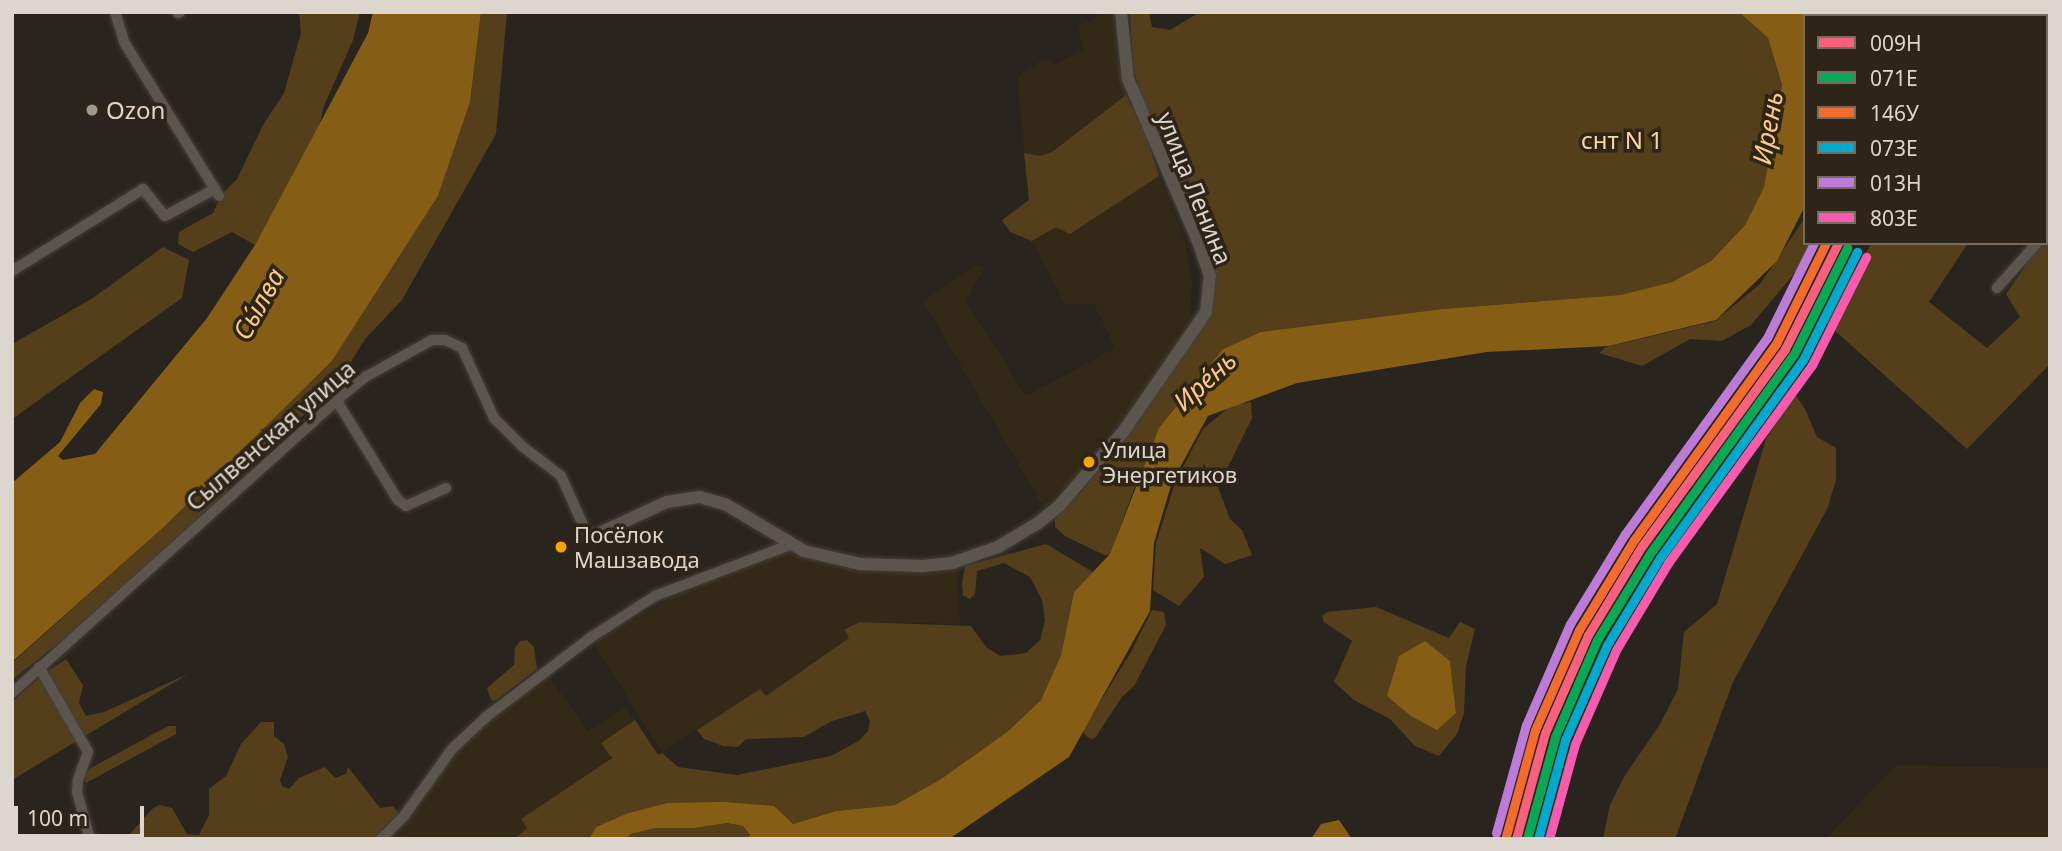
<!DOCTYPE html>
<meta charset="utf-8">
<style>
body{margin:0}
#map{position:relative;width:2062px;height:851px;overflow:hidden;background:#29241d;font-family:"Noto Sans",sans-serif}
div>[style]{position:absolute}
[style*='--x']{left:calc(var(--x)*1px);top:calc(var(--y)*1px);width:calc(var(--w)*1px);rotate:calc(var(--a)*1deg)}
.built>*{inset:0;background:#342817}
.green>*{inset:0;background:#553f1b}
.water>*{inset:0;background:#865d14}
.roads{filter:drop-shadow(0 0 2px #45403a) drop-shadow(0 0 2px #45403a)}
.minor>*{height:10px;margin:-5px;padding:0 5px;transform-origin:5px;border-radius:5px;background:#5c554d}
.tertiary>*{height:12px;margin:-6px;padding:0 6px;transform-origin:6px;border-radius:6px;background:#5c554d}
.rail-1>*{height:9px;margin:-4.5px;padding:0 4.5px;transform-origin:4.5px;border-radius:4.5px;background:#f8607d}
.rail-2>*{height:9px;margin:-4.5px;padding:0 4.5px;transform-origin:4.5px;border-radius:4.5px;background:#06aa56}
.rail-3>*{height:9px;margin:-4.5px;padding:0 4.5px;transform-origin:4.5px;border-radius:4.5px;background:#f36c2b}
.rail-4>*{height:9px;margin:-4.5px;padding:0 4.5px;transform-origin:4.5px;border-radius:4.5px;background:#00a9ce}
.rail-5>*{height:9px;margin:-4.5px;padding:0 4.5px;transform-origin:4.5px;border-radius:4.5px;background:#bd7bd9}
.rail-6>*{height:9px;margin:-4.5px;padding:0 4.5px;transform-origin:4.5px;border-radius:4.5px;background:#f75aaf}
.dots>*{width:19px;height:19px;translate:-50% -50%;box-sizing:border-box;border:4px solid #2e2518;border-radius:50%}
span{translate:-50% -50%;white-space:nowrap;text-align:center;line-height:1.15;-webkit-text-stroke:7px #2e2518;paint-order:stroke}
.bus-label{font-size:22px;color:#dcd6ce}
.left{translate:0 -50%;text-align:left}
.poi-label{font-size:24px;color:#dcd6ce}
.park-label{font-size:24px;color:#fbd59f}
.street-label{font-size:24px;color:#dcd6ce}
.water-label{font-size:26px;color:#fcca80;font-style:italic}
.frame{position:absolute;inset:0;border:14px solid #dcd6ce;pointer-events:none}
.legend{position:absolute;left:1803px;top:14px;width:245px;height:231px;box-sizing:border-box;background:#2e2518;border:2px solid #746c61;margin:0;padding:9px 12px;list-style:none;font-size:21px;color:#dcd6ce}
.legend li{display:flex;align-items:center;gap:14px;height:35px}
.legend b{width:35px;border:2px solid #746c61}
.scale{position:absolute;left:14px;top:806px;width:130px;height:32px;box-sizing:border-box;border:4px solid #dcd6ce;border-top:0;padding-left:9px;font-size:21px;line-height:24px;white-space:nowrap;color:#dcd6ce;-webkit-text-stroke:5px #2e2518;paint-order:stroke}
</style>
<div id="map">
<div class="built">
<div style="clip-path:polygon(1108px 12px,1114px 12px,1117px 59px,1126px 95px,1052px 152px,1040px 156px,1024px 153px,1017px 76px,1045px 58px,1055px 65px,1083px 49px,1078px 26px)"></div>
<div style="clip-path:polygon(1159px 176px,1184px 237px,1192px 282px,1190px 328px,1091px 460px,1044px 508px,923px 301px,976px 264px,984px 269px,966px 301px,1026px 396px,1115px 348px,1094px 304px,1065px 304px,1032px 241px,1056px 227px,1070px 234px)"></div>
<div style="clip-path:polygon(780px 552px,878px 572px,957px 568px,960px 624px,860px 622px,849px 638px,765px 697px,760px 689px,662px 753px,593px 642px,699px 583px)"></div>
<div style="clip-path:polygon(548px 675px,588px 731px,625px 706px,635px 720px,612px 735px,612px 757px,521px 819px,528px 828px,515px 839px,387px 839px,455px 750px,497px 712px)"></div>
<div style="clip-path:polygon(1896px 765px,2050px 768px,2050px 839px,1825px 839px)"></div>
</div>
<div class="green">
<div style="clip-path:polygon(299px 12px,360px 12px,353px 40px,323px 108px,320px 124px,255px 245px,232px 232px,193px 252px,178px 244px,179px 232px,213px 213px,223px 193px,237px 179px,263px 125px,284px 93px,301px 33px)"></div>
<div style="clip-path:polygon(481px 12px,507px 12px,496px 134px,402px 300px,365px 339px,331px 394px,250px 456px,224px 494px,86px 621px,12px 680px,12px 663px,165px 526px,332px 361px,438px 196px,470px 102px)"></div>
<div style="clip-path:polygon(1130px 12px,1149px 12px,1152px 27px,1170px 30px,1200px 12px,1739px 12px,1768px 38px,1782px 85px,1764px 187px,1745px 225px,1711px 261px,1672px 282px,1620px 295px,1442px 309px,1261px 332px,1223px 349px,1134px 489px,1110px 555px,1104px 555px,1065px 536px,1055px 527px,1055px 516px,1082px 491px,1135px 426px,1184px 354px,1213px 308px,1214px 278px,1141px 96px,1133px 66px)"></div>
<div style="clip-path:polygon(1921px 12px,2050px 12px,2050px 46px,2046px 50px,2046px 16px,1921px 16px)"></div>
<div style="clip-path:polygon(1126px 95px,1146px 136px,1159px 176px,1070px 234px,1056px 227px,1032px 241px,1010px 232px,1002px 220px,1029px 200px,1024px 153px,1040px 156px,1052px 152px)"></div>
<div style="clip-path:polygon(1805px 218px,1805px 243px,1815px 243px,1804px 262px,1751px 325px,1722px 341px,1690px 339px,1642px 366px,1599px 353px,1606px 347px,1715px 321px,1760px 284px)"></div>
<div style="clip-path:polygon(2050px 230px,2050px 364px,1967px 449px,1823px 320px,1872px 243px,1968px 243px,1929px 302px,1987px 348px,2020px 317px,2006px 294px,2041px 243px,2046px 243px)"></div>
<div style="clip-path:polygon(163px 247px,189px 260px,182px 298px,12px 419px,12px 344px,93px 298px)"></div>
<div style="clip-path:polygon(1795px 394px,1805px 409px,1817px 437px,1836px 448px,1836px 480px,1827px 509px,1733px 682px,1675px 839px,1603px 839px,1610px 805px,1624px 777px,1660px 724px,1678px 689px,1684px 632px,1717px 604px,1766px 439px)"></div>
<div style="clip-path:polygon(1251px 402px,1252px 418px,1218px 487px,1230px 519px,1242px 530px,1252px 555px,1225px 564px,1200px 548px,1204px 577px,1179px 606px,1153px 590px,1156px 543px,1176px 480px,1203px 429px,1232px 405px)"></div>
<div style="clip-path:polygon(1046px 544px,1093px 572px,1074px 592px,1061px 655px,1041px 700px,1007px 732px,941px 779px,895px 805px,836px 811px,793px 824px,667px 803px,628px 813px,596px 827px,589px 839px,515px 839px,527px 828px,521px 819px,612px 758px,601px 743px,635px 720px,658px 755px,662px 753px,678px 767px,737px 775px,831px 756px,860px 740px,868px 731px,870px 721px,865px 711px,832px 721px,804px 737px,746px 739px,738px 747px,723px 746px,704px 739px,697px 730px,760px 689px,766px 696px,849px 638px,844px 630px,860px 622px,971px 626px,986px 647px,1000px 656px,1026px 653px,1040px 640px,1045px 621px,1042px 600px,1030px 577px,1004px 563px,977px 571px,975px 594px,970px 599px,963px 595px,962px 584px,965px 566px)"></div>
<div style="clip-path:polygon(evenodd,1376px 607px,1449px 638px,1460px 622px,1475px 629px,1466px 666px,1464px 713px,1457px 734px,1439px 756px,1415px 746px,1390px 719px,1354px 700px,1334px 682px,1352px 641px,1324px 622px,1322px 616px,1327px 612px,1376px 607px,1424px 641px,1450px 661px,1456px 712px,1424px 641px)"></div>
<div style="clip-path:polygon(1152px 610px,1164px 612px,1166px 625px,1134px 686px,1122px 697px,1095px 738px,1090px 739px,1082px 731px,1131px 652px)"></div>
<div style="clip-path:polygon(527px 640px,534px 647px,537px 669px,495px 701px,491px 700px,487px 688px,514px 665px,515px 648px,520px 641px)"></div>
<div style="clip-path:polygon(66px 659px,83px 685px,79px 703px,86px 716px,104px 712px,188px 674px,85px 736px,47px 672px)"></div>
<div style="clip-path:polygon(41px 676px,80px 739px,12px 780px,12px 702px)"></div>
<div style="clip-path:polygon(261px 722px,274px 722px,274px 736px,284px 744px,288px 757px,280px 780px,282px 786px,289px 789px,299px 778px,325px 767px,335px 778px,346px 774px,348px 767px,380px 808px,393px 806px,399px 814px,385px 826px,377px 839px,94px 839px,91px 833px,128px 836px,152px 809px,159px 805px,172px 808px,187px 834px,199px 835px,209px 815px,209px 789px,226px 776px,241px 744px)"></div>
<div style="clip-path:polygon(168px 726px,176px 726px,176px 734px,86px 783px,84px 776px,89px 769px)"></div>
<div style="clip-path:polygon(727px 823px,743px 826px,750px 835px,747px 839px,625px 839px,631px 834px,656px 828px,695px 828px)"></div>
</div>
<div class="water">
<div style="clip-path:polygon(373px 12px,481px 12px,470px 102px,438px 196px,332px 361px,165px 526px,12px 662px,12px 483px,60px 442px,80px 403px,94px 389px,103px 392px,101px 404px,58px 456px,63px 460px,95px 454px,207px 318px,255px 245px,368px 33px)"></div>
<div style="clip-path:polygon(1739px 12px,1813px 12px,1816px 16px,1805px 16px,1805px 206px,1777px 261px,1716px 320px,1609px 346px,1487px 352px,1297px 383px,1208px 416px,1172px 482px,1154px 543px,1150px 611px,1069px 757px,949px 839px,747px 839px,750px 835px,743px 826px,727px 823px,695px 828px,656px 828px,631px 834px,625px 839px,589px 839px,596px 827px,628px 813px,667px 803px,724px 802px,774px 806px,793px 824px,836px 811px,895px 805px,941px 779px,1007px 732px,1041px 700px,1061px 655px,1074px 592px,1110px 554px,1159px 428px,1223px 349px,1261px 332px,1442px 309px,1620px 295px,1672px 282px,1711px 261px,1745px 225px,1764px 187px,1782px 85px,1768px 38px)"></div>
<div style="clip-path:polygon(1425px 641px,1450px 661px,1456px 713px,1437px 730px,1411px 716px,1387px 696px,1399px 656px)"></div>
<div style="clip-path:polygon(1339px 820px,1352px 839px,1311px 839px,1321px 824px)"></div>
</div>
<div class="roads">
<div class="minor">
<div style="--x:115;--y:12;--w:31;--a:73"></div>
<div style="--x:124;--y:42;--w:181;--a:58.3"></div>
<div style="--x:178;--y:13;--w:2;--a:-27"></div>
<div style="--x:2046;--y:231;--w:6;--a:-51"></div>
<div style="--x:12;--y:271;--w:155;--a:-32"></div>
<div style="--x:143;--y:189;--w:35;--a:51"></div>
<div style="--x:165;--y:216;--w:57;--a:-28.4"></div>
<div style="--x:1997;--y:288;--w:60;--a:-48.4"></div>
<div style="--x:337;--y:401;--w:116;--a:58.4"></div>
<div style="--x:398;--y:500;--w:10;--a:37"></div>
<div style="--x:406;--y:506;--w:44;--a:-24.2"></div>
<div style="--x:39;--y:667;--w:98;--a:60"></div>
<div style="--x:88;--y:752;--w:30;--a:110"></div>
<div style="--x:78;--y:780;--w:12;--a:95"></div>
<div style="--x:77;--y:792;--w:49;--a:74.5"></div>
<div style="--x:12;--y:693;--w:448;--a:-42"></div>
<div style="--x:345;--y:393;--w:28;--a:-38"></div>
<div style="--x:367;--y:376;--w:74;--a:-29"></div>
<div style="--x:432;--y:340;--w:13;--a:0"></div>
<div style="--x:445;--y:340;--w:19;--a:25"></div>
<div style="--x:462;--y:348;--w:77;--a:65.4"></div>
<div style="--x:494;--y:418;--w:40;--a:45"></div>
<div style="--x:522;--y:446;--w:49;--a:37.6"></div>
<div style="--x:561;--y:476;--w:68;--a:65.7"></div>
<div style="--x:381;--y:839;--w:33;--a:-45"></div>
<div style="--x:404;--y:816;--w:82;--a:-54.4"></div>
<div style="--x:452;--y:749;--w:47;--a:-43.3"></div>
<div style="--x:486;--y:717;--w:131;--a:-37.2"></div>
<div style="--x:590;--y:638;--w:77;--a:-32.9"></div>
<div style="--x:655;--y:596;--w:143;--a:-20.8"></div>
</div>
<div class="tertiary">
<div style="--x:589;--y:538;--w:86;--a:-24.8"></div>
<div style="--x:667;--y:502;--w:33;--a:-9"></div>
<div style="--x:700;--y:497;--w:26;--a:16"></div>
<div style="--x:725;--y:504;--w:92;--a:30.7"></div>
<div style="--x:804;--y:551;--w:57;--a:13.1"></div>
<div style="--x:860;--y:564;--w:63;--a:1.8"></div>
<div style="--x:923;--y:566;--w:29;--a:-6"></div>
<div style="--x:952;--y:563;--w:49;--a:-19.2"></div>
<div style="--x:998;--y:547;--w:47;--a:-31"></div>
<div style="--x:1038;--y:523;--w:28;--a:-39"></div>
<div style="--x:1060;--y:505;--w:96;--a:-49.2"></div>
<div style="--x:1123;--y:432;--w:146;--a:-55.3"></div>
<div style="--x:1206;--y:312;--w:36;--a:-84"></div>
<div style="--x:1210;--y:276;--w:37;--a:-109"></div>
<div style="--x:1198;--y:241;--w:176;--a:-113.4"></div>
<div style="--x:1128;--y:79;--w:67;--a:-96"></div>
</div>
</div>
<div class="rail-1">
<div style="--x:1516;--y:839;--w:110;--a:-74.7"></div>
<div style="--x:1545;--y:733;--w:107;--a:-66.3"></div>
<div style="--x:1588;--y:635;--w:104;--a:-58.8"></div>
<div style="--x:1642;--y:546;--w:243;--a:-54"></div>
<div style="--x:1785;--y:349;--w:119;--a:-63.4"></div>
</div>
<div class="rail-2">
<div style="--x:1527;--y:839;--w:106;--a:-74.6"></div>
<div style="--x:1555;--y:737;--w:106;--a:-66.6"></div>
<div style="--x:1597;--y:640;--w:103;--a:-58.5"></div>
<div style="--x:1651;--y:552;--w:244;--a:-54.2"></div>
<div style="--x:1794;--y:354;--w:119;--a:-63.4"></div>
</div>
<div class="rail-3">
<div style="--x:1506;--y:836;--w:110;--a:-74.7"></div>
<div style="--x:1535;--y:730;--w:109;--a:-66.3"></div>
<div style="--x:1579;--y:630;--w:105;--a:-58.6"></div>
<div style="--x:1634;--y:540;--w:242;--a:-54.1"></div>
<div style="--x:1776;--y:344;--w:113;--a:-63.7"></div>
</div>
<div class="rail-4">
<div style="--x:1538;--y:839;--w:103;--a:-74.7"></div>
<div style="--x:1565;--y:740;--w:104;--a:-66.1"></div>
<div style="--x:1607;--y:645;--w:102;--a:-58.7"></div>
<div style="--x:1660;--y:558;--w:244;--a:-54.2"></div>
<div style="--x:1803;--y:360;--w:121;--a:-63.4"></div>
</div>
<div class="rail-5">
<div style="--x:1496;--y:833;--w:112;--a:-74.5"></div>
<div style="--x:1526;--y:725;--w:110;--a:-66.5"></div>
<div style="--x:1570;--y:624;--w:105;--a:-58.6"></div>
<div style="--x:1625;--y:534;--w:242;--a:-54.1"></div>
<div style="--x:1767;--y:338;--w:106;--a:-63.7"></div>
</div>
<div class="rail-6">
<div style="--x:1549;--y:839;--w:98;--a:-74.7"></div>
<div style="--x:1575;--y:744;--w:103;--a:-66.4"></div>
<div style="--x:1616;--y:650;--w:101;--a:-59.1"></div>
<div style="--x:1668;--y:563;--w:245;--a:-54"></div>
<div style="--x:1812;--y:365;--w:121;--a:-63.4"></div>
</div>
<div class="dots">
<div style="left:92px;top:110px;background:#9d9890"></div>
<div style="left:1089px;top:462px;background:#f7a600"></div>
<div style="left:561px;top:547px;background:#f7a600"></div>
</div>
<div class="bus-label">
<span class="left" style="left:1102px;top:462px">Улица<br>Энергетиков</span>
<span class="left" style="left:574px;top:547px">Посёлок<br>Машзавода</span>
</div>
<div class="poi-label">
<span class="left" style="left:106px;top:110px">Ozon</span>
</div>
<div class="park-label">
<span style="left:1622px;top:140px">снт N 1</span>
</div>
<div class="street-label">
<span style="left:1195px;top:188px;rotate:68deg">улица Ленина</span>
<span style="left:270px;top:435px;rotate:-41deg">Сылвенская улица</span>
</div>
<div class="water-label">
<span style="left:1768px;top:128px;rotate:-80deg">Ирень</span>
<span style="left:259px;top:304px;rotate:-61deg">Сы́лва</span>
<span style="left:1205px;top:381px;rotate:-42deg">Ире́нь</span>
</div>
<div class="frame"></div>
<ul class="legend">
<li><b style="height:9px;background:#f8607d"></b>009Н</li>
<li><b style="height:9px;background:#06aa56"></b>071Е</li>
<li><b style="height:9px;background:#f36c2b"></b>146У</li>
<li><b style="height:9px;background:#00a9ce"></b>073Е</li>
<li><b style="height:9px;background:#bd7bd9"></b>013Н</li>
<li><b style="height:9px;background:#f75aaf"></b>803Е</li>
</ul>
<div class="scale">100 m</div>
</div>
